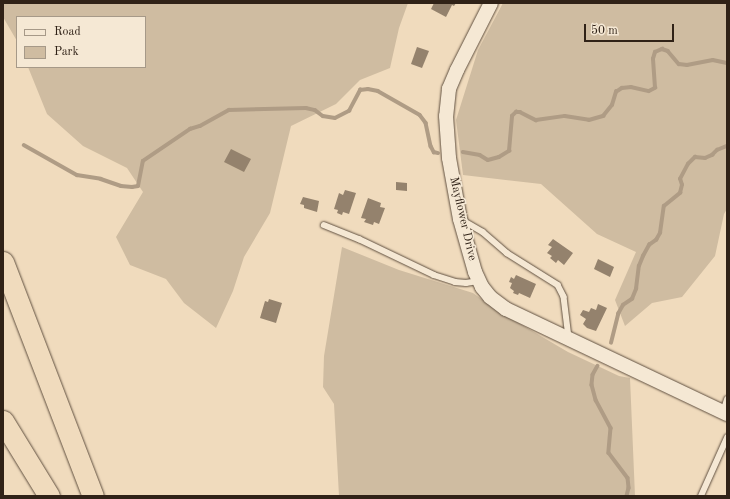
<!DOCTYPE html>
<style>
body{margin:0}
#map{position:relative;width:730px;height:499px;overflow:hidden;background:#f0dbbd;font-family:"Old Standard TT",serif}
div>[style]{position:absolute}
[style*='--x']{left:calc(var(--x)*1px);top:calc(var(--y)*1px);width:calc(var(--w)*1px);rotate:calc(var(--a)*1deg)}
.green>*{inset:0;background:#cfbca1}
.stream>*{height:3.5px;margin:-1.75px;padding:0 1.75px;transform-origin:1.75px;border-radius:1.75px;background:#af9c85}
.building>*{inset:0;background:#94826d}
.roads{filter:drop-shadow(0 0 1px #605040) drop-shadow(0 0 1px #605040)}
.service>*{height:5.5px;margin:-2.75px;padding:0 2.75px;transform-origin:2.75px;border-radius:2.75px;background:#f5e8d4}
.tertiary>*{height:14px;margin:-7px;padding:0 7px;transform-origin:7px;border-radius:7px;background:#f5e8d4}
.motorway>*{height:21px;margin:-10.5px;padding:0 10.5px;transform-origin:10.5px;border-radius:10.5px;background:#f0dbbd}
span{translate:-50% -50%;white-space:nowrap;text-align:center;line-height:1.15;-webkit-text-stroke:3.5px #f5e8d4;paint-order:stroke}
.street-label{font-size:12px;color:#302217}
.frame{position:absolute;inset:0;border:4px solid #302217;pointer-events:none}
.legend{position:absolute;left:16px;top:16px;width:130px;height:52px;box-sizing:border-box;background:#f5e8d4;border:1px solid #a69988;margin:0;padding:5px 7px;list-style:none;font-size:12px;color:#302217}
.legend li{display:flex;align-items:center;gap:8px;height:20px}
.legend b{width:20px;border:1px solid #a69988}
.scale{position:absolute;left:584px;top:24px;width:90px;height:18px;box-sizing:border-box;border:2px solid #302217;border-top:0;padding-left:5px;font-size:12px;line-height:14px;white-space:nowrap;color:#302217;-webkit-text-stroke:3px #f5e8d4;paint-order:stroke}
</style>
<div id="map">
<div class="green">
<div style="clip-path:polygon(3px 3px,408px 3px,399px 28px,390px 68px,360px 80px,336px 104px,291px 126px,270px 213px,244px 257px,233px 291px,216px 328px,184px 303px,166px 279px,130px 265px,116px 237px,143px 192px,127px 168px,83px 146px,47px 114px,28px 67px,145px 67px,145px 17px,17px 17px,17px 41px,3px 17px)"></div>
<div style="clip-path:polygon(503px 3px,727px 3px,727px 209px,724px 214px,715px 256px,682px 297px,652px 303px,625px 326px,615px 300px,636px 252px,597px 234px,541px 184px,463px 175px,456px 120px,478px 50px)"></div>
<div style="clip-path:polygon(342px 247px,399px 270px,473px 293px,498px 311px,568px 352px,619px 376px,630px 378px,635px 496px,339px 496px,334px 404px,323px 387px,324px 356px)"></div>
</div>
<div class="stream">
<div style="--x:24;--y:145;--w:61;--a:29.5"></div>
<div style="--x:77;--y:175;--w:24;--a:9"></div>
<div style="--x:101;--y:179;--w:21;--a:19"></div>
<div style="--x:121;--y:186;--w:11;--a:5"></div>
<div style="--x:132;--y:187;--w:6;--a:-9"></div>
<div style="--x:138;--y:186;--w:25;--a:-79"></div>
<div style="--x:143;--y:161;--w:57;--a:-34.2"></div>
<div style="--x:190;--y:129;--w:10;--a:-17"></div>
<div style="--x:200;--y:126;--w:33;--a:-29"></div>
<div style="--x:229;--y:110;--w:77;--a:-1.5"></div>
<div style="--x:306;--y:108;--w:9;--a:13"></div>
<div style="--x:315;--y:110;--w:10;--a:37"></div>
<div style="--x:323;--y:116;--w:12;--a:9"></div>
<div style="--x:335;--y:118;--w:16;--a:-27"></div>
<div style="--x:349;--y:111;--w:24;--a:-62"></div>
<div style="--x:360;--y:90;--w:8;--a:-7"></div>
<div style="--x:368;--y:89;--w:10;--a:11"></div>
<div style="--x:378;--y:91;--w:48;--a:29.7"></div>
<div style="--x:420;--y:115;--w:10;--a:53"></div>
<div style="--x:426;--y:123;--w:24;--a:78"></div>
<div style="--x:431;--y:146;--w:7;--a:63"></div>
<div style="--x:434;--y:152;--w:4;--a:14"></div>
<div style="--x:463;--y:152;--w:17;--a:10"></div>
<div style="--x:480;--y:155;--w:9;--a:32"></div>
<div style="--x:488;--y:160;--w:11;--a:-15"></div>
<div style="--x:499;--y:157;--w:12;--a:-31"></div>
<div style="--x:509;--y:151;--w:35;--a:-85"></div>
<div style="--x:512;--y:116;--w:6;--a:-45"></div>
<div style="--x:516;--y:112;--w:4;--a:0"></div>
<div style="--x:520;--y:112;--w:18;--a:27"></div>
<div style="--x:536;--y:120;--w:29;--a:-8"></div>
<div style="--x:565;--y:116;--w:24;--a:9"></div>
<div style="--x:589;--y:120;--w:15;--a:-16"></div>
<div style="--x:603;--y:116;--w:14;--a:-51"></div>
<div style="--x:612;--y:105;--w:14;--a:-73"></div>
<div style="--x:616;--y:92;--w:7;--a:-34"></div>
<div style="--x:622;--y:88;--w:9;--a:-6"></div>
<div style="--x:631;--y:87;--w:18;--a:13"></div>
<div style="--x:649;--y:91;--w:7;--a:-27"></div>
<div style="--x:655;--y:88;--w:29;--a:-94"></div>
<div style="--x:653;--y:59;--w:7;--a:-74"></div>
<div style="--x:655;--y:52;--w:8;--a:-23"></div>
<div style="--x:662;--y:49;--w:6;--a:18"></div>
<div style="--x:668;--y:51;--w:17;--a:50"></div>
<div style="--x:679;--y:64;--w:8;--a:7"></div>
<div style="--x:687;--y:65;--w:26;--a:-11"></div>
<div style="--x:713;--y:60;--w:14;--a:12"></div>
<div style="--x:611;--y:343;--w:30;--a:-76"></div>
<div style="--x:618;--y:314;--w:10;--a:-61"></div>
<div style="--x:623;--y:305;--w:11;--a:-34"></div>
<div style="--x:632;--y:299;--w:11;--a:-68"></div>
<div style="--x:636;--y:289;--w:23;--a:-83"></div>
<div style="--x:639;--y:266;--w:11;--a:-68"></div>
<div style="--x:643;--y:256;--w:13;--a:-61"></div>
<div style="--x:649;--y:245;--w:9;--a:-36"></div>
<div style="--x:656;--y:240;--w:8;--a:-60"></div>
<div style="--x:660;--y:233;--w:27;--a:-82"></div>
<div style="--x:664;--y:206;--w:21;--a:-39"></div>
<div style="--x:680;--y:193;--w:8;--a:-76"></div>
<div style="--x:682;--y:185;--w:6;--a:-108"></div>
<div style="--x:680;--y:179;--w:17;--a:-62"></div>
<div style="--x:688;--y:164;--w:10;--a:-45"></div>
<div style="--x:695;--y:157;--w:10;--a:6"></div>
<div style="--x:705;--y:158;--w:8;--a:-23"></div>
<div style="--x:712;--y:155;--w:7;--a:-45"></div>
<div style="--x:717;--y:150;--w:11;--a:-22"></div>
<div style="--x:598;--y:366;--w:10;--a:119"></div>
<div style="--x:593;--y:375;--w:10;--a:96"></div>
<div style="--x:592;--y:385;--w:16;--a:75"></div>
<div style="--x:596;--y:400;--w:32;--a:62"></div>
<div style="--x:611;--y:428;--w:25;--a:95"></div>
<div style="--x:609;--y:453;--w:31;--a:53"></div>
<div style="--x:628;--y:478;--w:10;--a:84"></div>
<div style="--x:629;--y:488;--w:8;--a:104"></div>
</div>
<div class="building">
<div style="clip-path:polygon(434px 3px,456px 3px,454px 6px,452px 5px,446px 17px,431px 9px)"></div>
<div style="clip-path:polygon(417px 47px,429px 51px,422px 68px,411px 64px)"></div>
<div style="clip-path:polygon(231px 149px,251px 159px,244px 172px,224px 162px)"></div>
<div style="clip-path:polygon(396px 182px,407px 183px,407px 191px,396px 190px)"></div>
<div style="clip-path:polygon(345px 190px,356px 193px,349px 214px,343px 212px,342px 215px,337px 213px,338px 210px,334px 209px,339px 193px,343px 195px)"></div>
<div style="clip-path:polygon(303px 197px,319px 201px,317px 212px,304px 208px,304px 205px,300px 204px)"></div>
<div style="clip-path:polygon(368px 198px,381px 203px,380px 207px,385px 208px,379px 224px,374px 222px,373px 225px,364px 222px,366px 219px,361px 218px)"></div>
<div style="clip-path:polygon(553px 239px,573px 253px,564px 265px,558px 260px,556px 263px,550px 258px,552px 256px,547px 253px,552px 247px,548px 245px)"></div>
<div style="clip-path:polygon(598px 259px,614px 267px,610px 277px,594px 269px)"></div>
<div style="clip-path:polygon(516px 275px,536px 284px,530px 298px,519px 293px,518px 295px,513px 293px,514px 291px,510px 288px,512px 283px,509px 282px,511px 277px,514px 279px)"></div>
<div style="clip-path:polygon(269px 299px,282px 303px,276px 323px,260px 318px,265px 301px,268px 302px)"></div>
<div style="clip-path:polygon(598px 304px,607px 308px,596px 331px,587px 328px,583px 324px,586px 319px,580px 315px,583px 310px,589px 312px,591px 308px,596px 310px)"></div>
</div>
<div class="roads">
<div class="service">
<div style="--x:462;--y:220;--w:24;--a:30"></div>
<div style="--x:483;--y:232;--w:32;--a:41"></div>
<div style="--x:507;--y:253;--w:60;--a:32.1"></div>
<div style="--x:558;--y:285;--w:13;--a:63"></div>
<div style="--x:564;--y:297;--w:41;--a:83"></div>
<div style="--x:324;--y:225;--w:38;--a:22"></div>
<div style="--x:359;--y:239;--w:83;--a:25.6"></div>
<div style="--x:434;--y:275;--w:22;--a:18"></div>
<div style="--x:455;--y:282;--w:11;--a:5"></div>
<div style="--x:466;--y:283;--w:13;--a:-9"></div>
<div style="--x:723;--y:412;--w:13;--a:-72"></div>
<div style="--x:701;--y:496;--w:64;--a:-65.9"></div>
</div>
<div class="tertiary">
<div style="--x:491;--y:3;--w:75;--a:116.9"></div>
<div style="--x:457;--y:70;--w:21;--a:113"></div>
<div style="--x:449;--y:89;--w:27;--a:96"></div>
<div style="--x:446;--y:116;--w:42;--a:85.9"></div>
<div style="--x:449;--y:158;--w:62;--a:79.8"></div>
<div style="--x:460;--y:219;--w:55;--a:74.2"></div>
<div style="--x:475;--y:272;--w:17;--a:65"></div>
<div style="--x:482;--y:287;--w:13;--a:51"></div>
<div style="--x:490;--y:297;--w:20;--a:37"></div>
<div style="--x:506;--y:309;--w:245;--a:25.4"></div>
</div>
<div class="motorway">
<div style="--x:3;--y:262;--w:251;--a:69"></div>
<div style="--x:3;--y:421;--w:88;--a:58.5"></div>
</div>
</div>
<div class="street-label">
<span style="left:462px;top:219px;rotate:77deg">Mayflower Drive</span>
</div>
<div class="frame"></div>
<ul class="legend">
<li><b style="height:5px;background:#f5e8d4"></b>Road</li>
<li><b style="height:11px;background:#cfbca1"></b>Park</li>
</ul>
<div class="scale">50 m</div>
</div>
